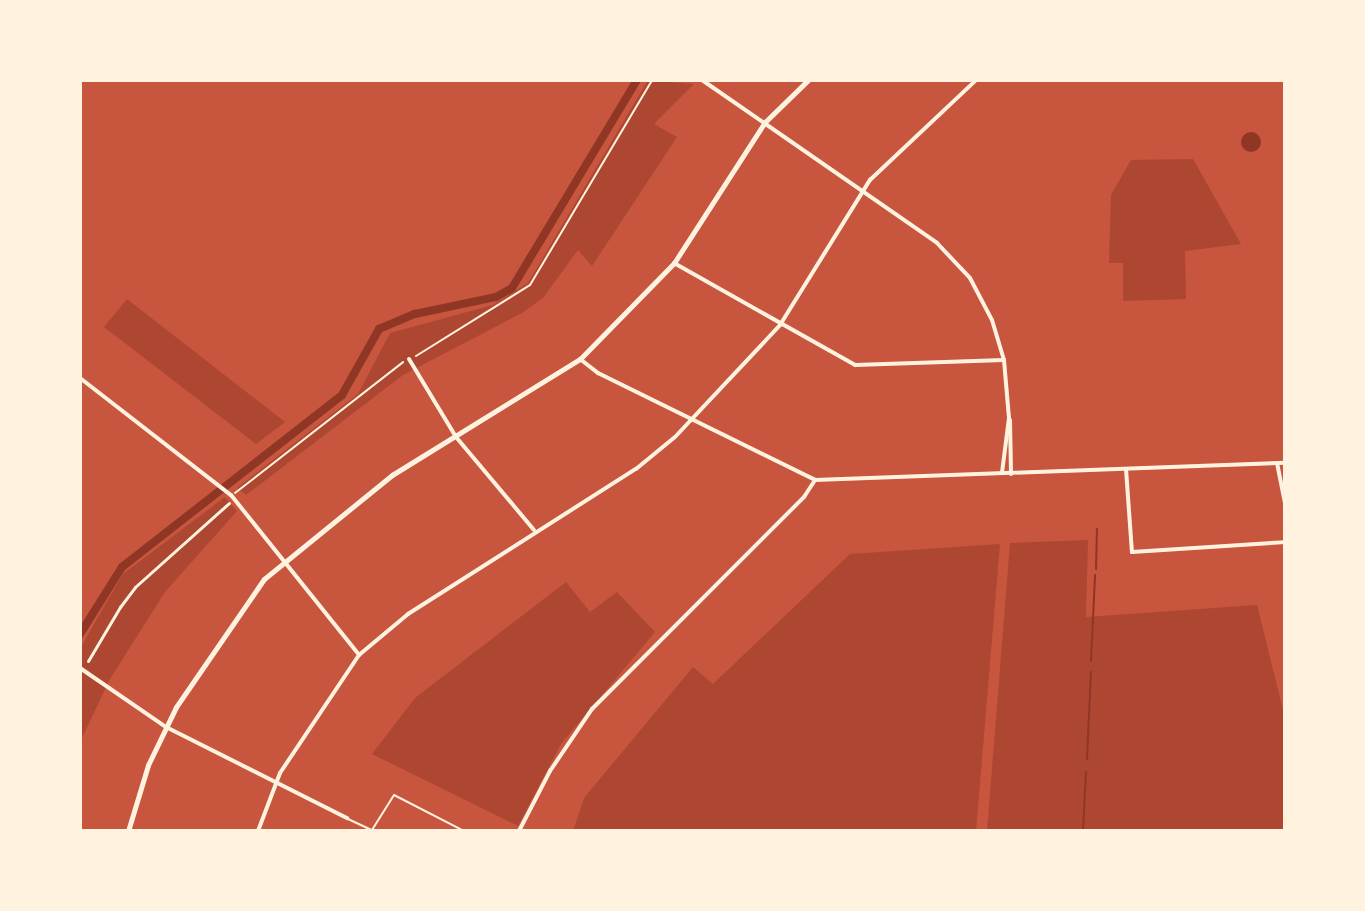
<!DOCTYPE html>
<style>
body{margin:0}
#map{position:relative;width:1365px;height:911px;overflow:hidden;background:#c8553d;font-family:"Sofia Sans Condensed",sans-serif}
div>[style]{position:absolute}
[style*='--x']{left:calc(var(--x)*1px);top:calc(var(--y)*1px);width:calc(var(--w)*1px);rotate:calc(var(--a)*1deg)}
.green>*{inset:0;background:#ae4732}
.water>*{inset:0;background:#8f3625}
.round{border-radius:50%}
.stream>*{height:2px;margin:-1px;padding:0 1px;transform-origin:1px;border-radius:1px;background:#8f3625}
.canal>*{height:8px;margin:-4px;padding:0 4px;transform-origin:4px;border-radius:4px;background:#8f3625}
.path>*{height:2px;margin:-1px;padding:0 1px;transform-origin:1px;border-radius:1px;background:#fff3e0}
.service>*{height:2px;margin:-1px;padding:0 1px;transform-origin:1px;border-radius:1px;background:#fff3e0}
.pedestrian>*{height:3px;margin:-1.5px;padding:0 1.5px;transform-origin:1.5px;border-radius:1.5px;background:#fff3e0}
.minor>*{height:4px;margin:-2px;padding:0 2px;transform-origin:2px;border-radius:2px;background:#fff3e0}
.tertiary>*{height:4px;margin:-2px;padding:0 2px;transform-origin:2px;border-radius:2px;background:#fff3e0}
.secondary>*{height:5px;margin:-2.5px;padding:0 2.5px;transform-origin:2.5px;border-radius:2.5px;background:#fff3e0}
span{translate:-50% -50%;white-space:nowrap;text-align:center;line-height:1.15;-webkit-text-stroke:8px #fff3e0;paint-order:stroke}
.frame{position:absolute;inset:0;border:82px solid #fff3e0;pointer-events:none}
</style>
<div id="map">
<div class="green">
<div style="clip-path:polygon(648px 80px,694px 84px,654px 124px,677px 137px,592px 266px,578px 250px,543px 298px,522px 313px,403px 375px,246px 495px,237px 488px,358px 394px,390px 333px,493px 305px,528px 283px)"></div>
<div style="clip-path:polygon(1193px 159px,1241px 244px,1185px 251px,1186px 299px,1123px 301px,1123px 263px,1109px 263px,1111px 195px,1131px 160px)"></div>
<div style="clip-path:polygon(127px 299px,285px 422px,256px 444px,104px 327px)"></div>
<div style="clip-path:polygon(225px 497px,237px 511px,165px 592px,110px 679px,80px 742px,80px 649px,106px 603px,123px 574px)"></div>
<div style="clip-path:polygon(1088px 540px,1086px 617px,1257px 605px,1285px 718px,1285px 831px,987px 831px,1010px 543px)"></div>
<div style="clip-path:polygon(1000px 544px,976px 831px,573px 831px,584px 798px,693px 667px,713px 684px,850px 554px)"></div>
<div style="clip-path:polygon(566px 582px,590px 612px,617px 592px,655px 632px,561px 744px,518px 826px,372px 754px,415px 698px)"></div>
</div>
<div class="water">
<div class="round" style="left:1241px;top:132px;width:20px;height:20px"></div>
</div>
<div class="stream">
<div style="--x:1096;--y:569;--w:40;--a:-88.6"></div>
<div style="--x:1091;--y:661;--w:86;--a:-87.3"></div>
<div style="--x:1087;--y:759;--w:87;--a:-87.4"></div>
<div style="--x:1083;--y:831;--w:59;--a:-87.1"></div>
</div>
<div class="canal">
<div style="--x:80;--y:634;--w:79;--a:-57.9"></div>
<div style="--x:122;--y:567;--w:279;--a:-38"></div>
<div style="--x:342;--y:395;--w:76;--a:-60.7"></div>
<div style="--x:379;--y:329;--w:39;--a:-23"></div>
<div style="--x:415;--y:314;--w:83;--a:-11.9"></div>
<div style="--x:496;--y:297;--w:18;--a:-29"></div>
<div style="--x:512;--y:288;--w:243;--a:-59"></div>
</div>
<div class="path">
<div style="--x:416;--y:356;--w:134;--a:-31.9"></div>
<div style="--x:530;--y:285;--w:239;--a:-59.2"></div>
<div style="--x:235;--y:493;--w:213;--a:-37.9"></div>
</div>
<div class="service">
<div style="--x:348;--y:819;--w:26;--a:25"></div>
<div style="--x:372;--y:830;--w:41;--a:-57.8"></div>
<div style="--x:394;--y:795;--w:79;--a:27.2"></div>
</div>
<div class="pedestrian">
<div style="--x:120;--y:607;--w:25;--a:-53"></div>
<div style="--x:135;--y:587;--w:126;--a:-41.8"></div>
<div style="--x:88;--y:661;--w:63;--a:-59.3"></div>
</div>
<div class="minor">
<div style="--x:702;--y:80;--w:286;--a:34.7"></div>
<div style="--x:937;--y:243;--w:48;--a:46.7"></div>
<div style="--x:970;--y:278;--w:47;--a:62.4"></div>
<div style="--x:992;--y:320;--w:42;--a:73.3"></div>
<div style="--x:1004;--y:360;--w:58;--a:85.1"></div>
<div style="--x:1009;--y:418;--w:55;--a:97.3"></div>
<div style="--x:674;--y:263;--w:208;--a:29.4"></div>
<div style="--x:855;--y:365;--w:149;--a:-1.9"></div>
<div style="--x:409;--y:359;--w:91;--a:58.9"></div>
<div style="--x:456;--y:437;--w:121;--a:50"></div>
<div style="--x:80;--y:378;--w:191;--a:37.8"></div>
<div style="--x:231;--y:495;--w:205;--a:51.3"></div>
<div style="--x:1010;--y:420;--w:54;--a:88.9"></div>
<div style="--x:1277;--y:463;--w:41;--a:78.7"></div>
<div style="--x:1126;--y:469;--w:83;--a:85.9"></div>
<div style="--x:1132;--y:552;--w:153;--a:-3.7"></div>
<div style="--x:80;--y:668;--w:104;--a:34.5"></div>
<div style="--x:166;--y:727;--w:203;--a:26.7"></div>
<div style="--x:258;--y:831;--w:62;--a:-69.2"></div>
<div style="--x:280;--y:773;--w:142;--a:-56.2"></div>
<div style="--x:359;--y:655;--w:64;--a:-39.9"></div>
<div style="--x:408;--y:614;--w:270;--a:-32.5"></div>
<div style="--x:636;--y:469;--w:50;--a:-39.4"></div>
<div style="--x:675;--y:437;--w:154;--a:-46.8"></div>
<div style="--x:780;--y:325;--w:171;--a:-58.2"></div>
<div style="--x:870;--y:180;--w:146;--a:-43.3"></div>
<div style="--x:519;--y:831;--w:68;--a:-62.7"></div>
<div style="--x:550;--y:771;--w:75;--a:-55.9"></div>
<div style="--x:592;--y:709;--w:300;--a:-45"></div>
<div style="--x:804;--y:497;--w:20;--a:-57"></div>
</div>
<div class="tertiary">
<div style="--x:580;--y:359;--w:23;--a:38"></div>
<div style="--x:598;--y:373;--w:242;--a:26.2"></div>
<div style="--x:815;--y:480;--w:470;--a:-2.1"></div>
</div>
<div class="secondary">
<div style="--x:128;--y:831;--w:69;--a:-73.1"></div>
<div style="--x:148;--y:765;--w:64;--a:-64.2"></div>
<div style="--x:176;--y:707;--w:155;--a:-55.5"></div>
<div style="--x:264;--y:579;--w:165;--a:-39.1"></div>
<div style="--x:392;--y:475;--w:221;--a:-31.7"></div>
<div style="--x:580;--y:359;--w:134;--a:-45.6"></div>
<div style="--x:674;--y:263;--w:168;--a:-57.2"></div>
<div style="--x:765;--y:122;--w:60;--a:-44.3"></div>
</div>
<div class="frame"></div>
</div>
